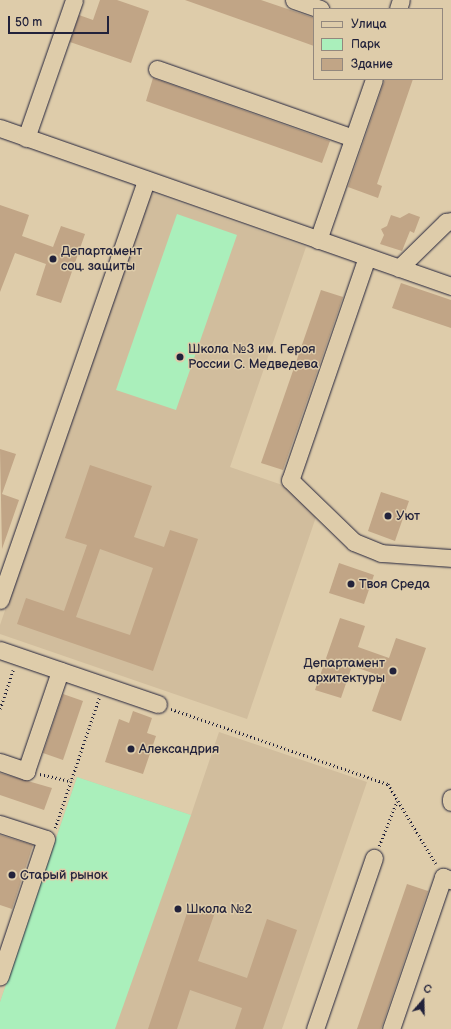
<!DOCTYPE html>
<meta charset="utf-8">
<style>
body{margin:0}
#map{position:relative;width:451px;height:1029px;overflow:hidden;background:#deccaa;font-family:"Balsamiq Sans",sans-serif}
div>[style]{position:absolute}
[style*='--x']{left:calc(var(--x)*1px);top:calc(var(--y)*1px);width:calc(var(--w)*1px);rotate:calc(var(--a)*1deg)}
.built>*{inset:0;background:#d1bd9d}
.green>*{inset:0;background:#aaefbb}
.building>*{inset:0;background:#c1a586}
.path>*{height:2.5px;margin-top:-1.25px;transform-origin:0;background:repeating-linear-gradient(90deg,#22223b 0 1px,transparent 0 4px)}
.roads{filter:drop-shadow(0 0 1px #22223b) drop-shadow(0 0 1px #22223b)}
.minor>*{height:17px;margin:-8.5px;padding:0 8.5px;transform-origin:8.5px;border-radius:8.5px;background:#deccaa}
.dots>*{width:11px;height:11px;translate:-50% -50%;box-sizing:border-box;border:2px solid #deccaa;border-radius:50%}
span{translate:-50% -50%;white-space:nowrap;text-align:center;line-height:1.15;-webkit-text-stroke:3px #deccaa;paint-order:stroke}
.poi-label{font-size:13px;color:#22223b}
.left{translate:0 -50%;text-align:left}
.right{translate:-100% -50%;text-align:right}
.legend{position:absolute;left:313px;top:8px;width:130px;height:72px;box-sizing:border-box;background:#deccaa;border:1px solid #93887e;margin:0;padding:5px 7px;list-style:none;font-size:12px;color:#22223b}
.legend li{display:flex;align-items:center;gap:8px;height:20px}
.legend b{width:20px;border:1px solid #93887e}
.north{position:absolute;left:403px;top:981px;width:40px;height:40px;-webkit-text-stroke:3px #deccaa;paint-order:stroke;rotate:20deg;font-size:11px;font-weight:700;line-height:16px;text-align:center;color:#22223b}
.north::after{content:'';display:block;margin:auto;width:14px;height:18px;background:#22223b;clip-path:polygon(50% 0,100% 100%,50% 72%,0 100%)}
.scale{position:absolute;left:8px;top:16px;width:101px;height:18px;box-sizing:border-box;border:2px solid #22223b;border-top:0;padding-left:5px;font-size:12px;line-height:14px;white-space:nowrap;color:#22223b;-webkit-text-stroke:3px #deccaa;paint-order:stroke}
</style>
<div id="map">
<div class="built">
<div style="clip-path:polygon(149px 192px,306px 247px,230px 467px,288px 487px,317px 514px,247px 719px,0 634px,0 625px)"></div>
<div style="clip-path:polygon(219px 732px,367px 782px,282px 1029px,0 1029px,0 1002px,77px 777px,191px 815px)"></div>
</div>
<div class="green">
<div style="clip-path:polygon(177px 214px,237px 235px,176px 410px,116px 390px)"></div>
<div style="clip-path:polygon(77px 777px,191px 815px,115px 1029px,0 1029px,0 1002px)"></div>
</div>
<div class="building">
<div style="clip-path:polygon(100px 0,117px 0,149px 11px,131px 63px,70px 42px,79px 15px,93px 20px)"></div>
<div style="clip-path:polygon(185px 0,261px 0,314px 18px,314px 46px)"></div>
<div style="clip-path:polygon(153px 78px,330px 141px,322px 163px,146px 101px)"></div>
<div style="clip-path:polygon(385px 79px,413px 79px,377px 184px,382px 186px,378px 198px,348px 187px)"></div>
<div style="clip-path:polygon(0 205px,29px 215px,22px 236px,53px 247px,61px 226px,85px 234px,61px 303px,36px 295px,46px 264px,15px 253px,0 292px)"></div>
<div style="clip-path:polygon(409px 213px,420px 217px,414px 233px,410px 231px,402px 251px,380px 244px,384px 235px,381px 229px,387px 226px,391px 215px,400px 218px)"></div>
<div style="clip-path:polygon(401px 283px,451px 300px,451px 328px,392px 308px)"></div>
<div style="clip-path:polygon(321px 290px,343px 297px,283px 470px,261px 463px)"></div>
<div style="clip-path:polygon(0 449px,16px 454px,2px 494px,19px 500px,2px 549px)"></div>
<div style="clip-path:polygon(evenodd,90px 465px,152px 486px,134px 537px,164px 547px,170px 530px,198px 539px,153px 671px,17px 624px,26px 598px,64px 611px,87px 545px,65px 538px,90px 465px,100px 549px,153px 568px,130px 635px,76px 617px,100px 549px)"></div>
<div style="clip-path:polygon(381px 492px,409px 501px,395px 541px,368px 531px)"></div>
<div style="clip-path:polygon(339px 563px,374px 575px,364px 604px,329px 593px)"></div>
<div style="clip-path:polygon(340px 618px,365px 626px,358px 647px,389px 658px,396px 638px,426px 648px,401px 721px,372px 711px,384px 677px,352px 666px,341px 698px,315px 690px)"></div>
<div style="clip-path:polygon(63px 694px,83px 701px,63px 760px,43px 753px)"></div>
<div style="clip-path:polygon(133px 711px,152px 718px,147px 733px,156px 736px,143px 774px,105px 762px,119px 719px,129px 723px)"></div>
<div style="clip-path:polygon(0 773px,52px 788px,44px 810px,0 795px)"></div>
<div style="clip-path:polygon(0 835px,33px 845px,12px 909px,0 905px)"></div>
<div style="clip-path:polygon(407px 884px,428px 891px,381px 1029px,357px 1029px)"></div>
<div style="clip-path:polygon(189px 907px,214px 915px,198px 961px,247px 978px,267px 919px,297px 930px,263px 1029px,235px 1029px,242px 1008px,190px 990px,177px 1029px,148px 1029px)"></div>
</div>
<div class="path">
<div style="--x:0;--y:709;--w:41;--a:-71.6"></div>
<div style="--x:171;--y:709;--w:230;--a:19.1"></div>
<div style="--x:388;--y:784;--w:93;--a:59"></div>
<div style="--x:40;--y:774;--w:32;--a:13"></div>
<div style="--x:55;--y:828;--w:137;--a:-71.3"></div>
<div style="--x:379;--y:846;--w:48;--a:-68.2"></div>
</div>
<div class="roads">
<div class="minor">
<div style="--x:294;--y:0;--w:28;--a:19"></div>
<div style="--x:398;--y:9;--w:9;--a:-72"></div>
<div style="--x:157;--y:69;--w:208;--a:19.4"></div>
<div style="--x:0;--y:128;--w:478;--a:19.3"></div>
<div style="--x:26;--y:138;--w:146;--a:-70.8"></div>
<div style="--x:318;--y:240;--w:170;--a:-70.8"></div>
<div style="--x:367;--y:257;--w:236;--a:109"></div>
<div style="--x:290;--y:480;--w:89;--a:44.1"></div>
<div style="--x:354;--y:542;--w:29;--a:22"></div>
<div style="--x:381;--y:553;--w:70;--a:4.1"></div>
<div style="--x:399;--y:268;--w:66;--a:-44.4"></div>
<div style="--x:446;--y:222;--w:5;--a:-11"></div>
<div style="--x:0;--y:600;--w:445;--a:-70.8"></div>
<div style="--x:0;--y:650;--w:167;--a:18.9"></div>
<div style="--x:0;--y:762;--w:28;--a:19"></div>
<div style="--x:26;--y:771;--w:106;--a:-71.2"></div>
<div style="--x:451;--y:798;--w:4;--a:90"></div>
<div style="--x:0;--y:824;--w:48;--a:18.1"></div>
<div style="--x:46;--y:839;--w:145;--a:108.6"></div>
<div style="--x:315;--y:1029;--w:181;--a:-71"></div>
<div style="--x:391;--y:1029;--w:161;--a:-71.1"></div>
<div style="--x:443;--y:877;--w:9;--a:21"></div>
</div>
</div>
<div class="dots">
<div style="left:53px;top:259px;background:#22223b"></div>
<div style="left:180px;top:357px;background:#22223b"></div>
<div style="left:388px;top:516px;background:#22223b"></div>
<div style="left:351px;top:584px;background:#22223b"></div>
<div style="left:393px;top:671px;background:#22223b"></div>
<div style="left:131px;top:749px;background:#22223b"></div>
<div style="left:12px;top:875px;background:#22223b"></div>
<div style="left:178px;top:909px;background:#22223b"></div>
</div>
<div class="poi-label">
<span class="left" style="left:61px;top:259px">Департамент<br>соц. защиты</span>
<span class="left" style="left:188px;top:357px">Школа №3 им. Героя<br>России С. Медведева</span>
<span class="left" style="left:396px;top:516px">Уют</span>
<span class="left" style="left:359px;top:584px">Твоя Среда</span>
<span class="right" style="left:385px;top:671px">Департамент<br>архитектуры</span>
<span class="left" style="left:139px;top:749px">Александрия</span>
<span class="left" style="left:20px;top:875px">Старый рынок</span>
<span class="left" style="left:186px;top:909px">Школа №2</span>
</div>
<ul class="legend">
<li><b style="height:5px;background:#deccaa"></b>Улица</li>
<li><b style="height:11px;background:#aaefbb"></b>Парк</li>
<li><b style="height:11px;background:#c1a586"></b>Здание</li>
</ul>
<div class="north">С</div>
<div class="scale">50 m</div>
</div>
